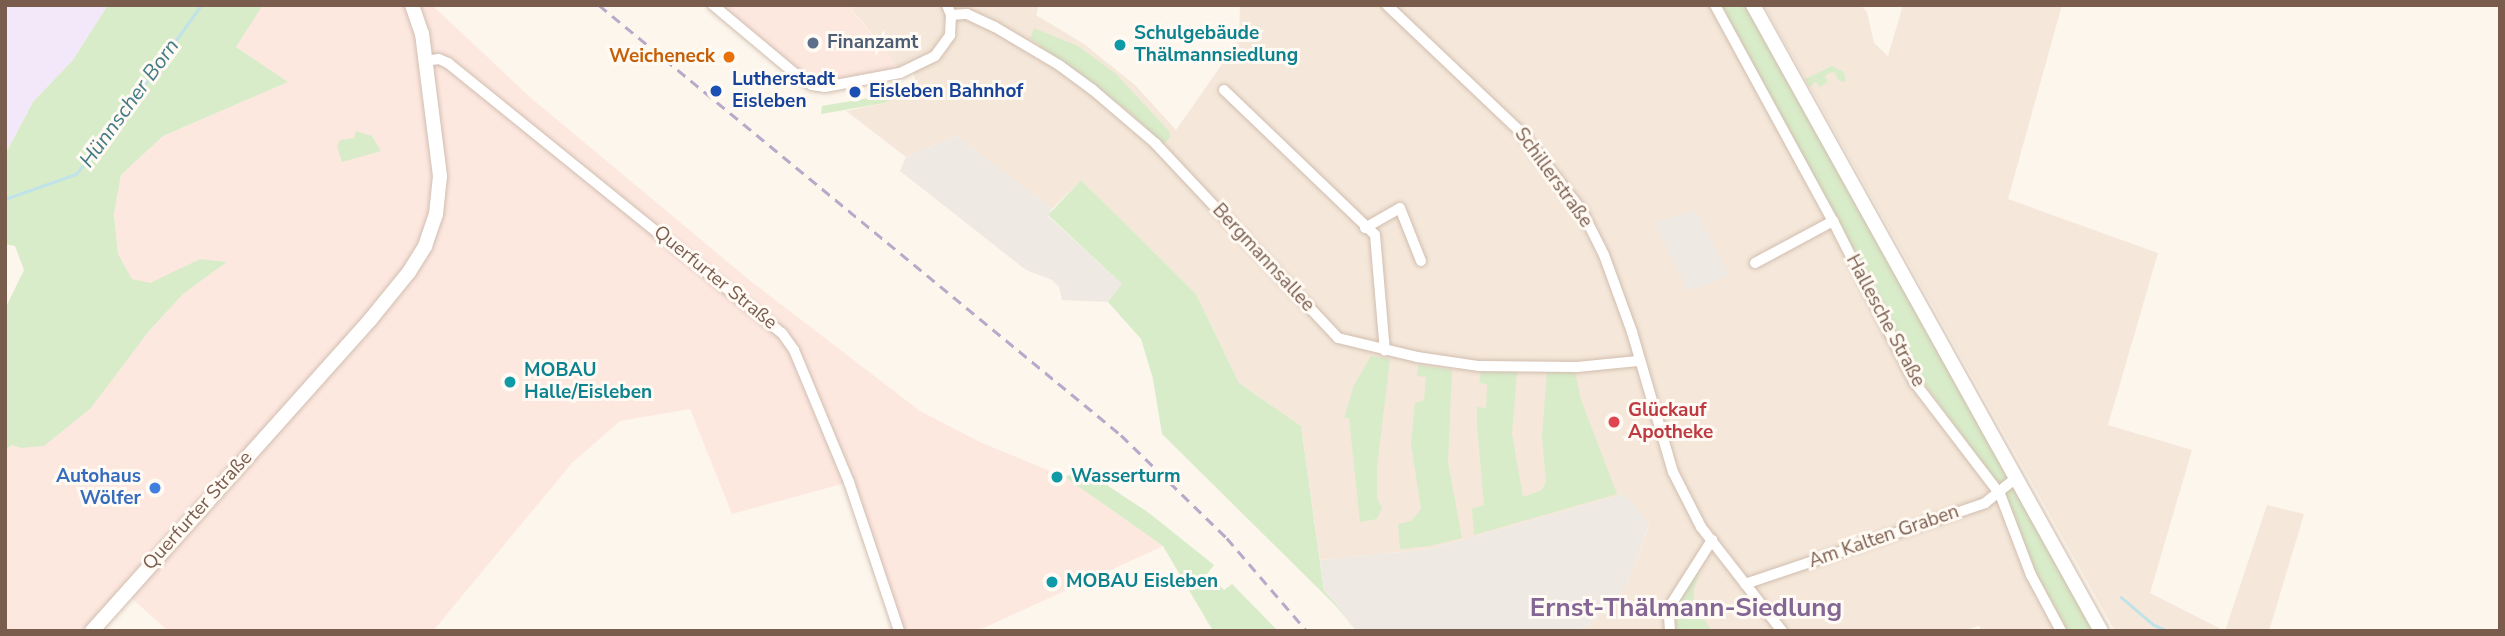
<!DOCTYPE html>
<meta charset="utf-8">
<style>
body{margin:0}
#map{position:relative;width:2505px;height:636px;overflow:hidden;background:#fdf6ec;font-family:"Nunito Sans",sans-serif}
div>[style]{position:absolute}
[style*='--x']{left:calc(var(--x)*1px);top:calc(var(--y)*1px);width:calc(var(--w)*1px);rotate:calc(var(--a)*1deg)}
.residential>*{inset:0;background:#f5e8da}
.commercial>*{inset:0;background:#fde8e0}
.industrial>*{inset:0;background:#efe9e4}
.education>*{inset:0;background:#f3e8fa}
.green>*{inset:0;background:#d8ecc9}
.stream>*{height:2.5px;margin:-1.25px;padding:0 1.25px;transform-origin:1.25px;border-radius:1.25px;background:#bfe3e8}
.roads{filter:drop-shadow(0 0 2px #d1beb0) drop-shadow(0 0 2px #d1beb0)}
.street>*{height:10px;margin:-5px;padding:0 5px;transform-origin:5px;border-radius:5px;background:#fff}
.secondary>*{height:14px;margin:-7px;padding:0 7px;transform-origin:7px;border-radius:7px;background:#fff}
.rail>*{height:2.5px;margin-top:-1.25px;transform-origin:0;background:repeating-linear-gradient(90deg,#b9a8c9 0 10px,transparent 0 17px)}
.dots>*{width:19px;height:19px;translate:-50% -50%;box-sizing:border-box;border:4px solid #fffaf3;border-radius:50%}
span{translate:-50% -50%;white-space:nowrap;text-align:center;line-height:1.15;-webkit-text-stroke:6px #fffaf3;paint-order:stroke}
.culture-label{font-size:19px;color:#0d838f;font-weight:700}
.left{translate:0 -50%;text-align:left}
.service-label{font-size:19px;color:#4e5e75;font-weight:700}
.food-label{font-size:19px;color:#c56008;font-weight:700}
.right{translate:-100% -50%;text-align:right}
.transit-label{font-size:19px;color:#164399;font-weight:700}
.street-label{font-size:19px;color:#7a5c4d}
.health-label{font-size:19px;color:#be3a42;font-weight:700}
.shop-label{font-size:19px;color:#366cbe;font-weight:700}
.water-label{font-size:21px;color:#437c86;font-style:italic}
.district-label{font-size:26px;color:#846695;font-weight:700}
.frame{position:absolute;inset:0;border:7px solid #7a5c4d;pointer-events:none}
</style>
<div id="map">
<div class="residential">
<div style="clip-path:polygon(858px 5px,1039px 5px,1036px 15px,1084px 44px,1135px 85px,1176px 130px,1239px 40px,1240px 5px,1721px 5px,1919px 376px,2007px 498px,2030px 562px,2068px 631px,1982px 631px,1979px 626px,1962px 631px,1580px 631px,1616px 603px,1633px 570px,1649px 525px,1625px 494px,1430px 549px,1320px 560px,1301px 426px,1239px 383px,1196px 294px,1081px 180px,1052px 209px,956px 136px,906px 157px,846px 111px,885px 103px,915px 84px,914px 69px,900px 73px,883px 46px,851px 9px)"></div>
<div style="clip-path:polygon(1764px 5px,1861px 5px,1867px 12px,1874px 43px,1888px 56px,1903px 5px,2062px 5px,2008px 199px,2158px 253px,2108px 425px,2192px 450px,2150px 593px,2225px 631px,2267px 505px,2304px 514px,2269px 631px,2115px 631px)"></div>
</div>
<div class="commercial">
<div style="clip-path:polygon(263px 5px,434px 7px,531px 98px,748px 279px,920px 411px,982px 443px,1065px 477px,1163px 546px,977px 631px,899px 631px,849px 482px,732px 514px,690px 409px,620px 421px,572px 463px,433px 631px,168px 631px,126px 593px,92px 631px,5px 631px,5px 450px,11px 445px,21px 448px,91px 408px,149px 331px,183px 294px,226px 263px,200px 259px,150px 284px,132px 279px,118px 254px,114px 214px,121px 175px,163px 136px,287px 82px,236px 47px)"></div>
<div style="clip-path:polygon(713px 5px,858px 5px,851px 10px,883px 46px,900px 73px,818px 86px)"></div>
</div>
<div class="industrial">
<div style="clip-path:polygon(956px 136px,1052px 209px,1048px 216px,1123px 285px,1108px 302px,1062px 300px,1059px 287px,1052px 280px,1026px 270px,900px 171px,906px 157px)"></div>
<div style="clip-path:polygon(1696px 211px,1730px 276px,1688px 291px,1654px 222px)"></div>
<div style="clip-path:polygon(1625px 494px,1649px 524px,1633px 570px,1616px 603px,1580px 631px,1356px 631px,1324px 591px,1320px 560px,1430px 549px)"></div>
</div>
<div class="education">
<div style="clip-path:polygon(5px 5px,108px 5px,73px 60px,33px 102px,5px 155px)"></div>
</div>
<div class="green">
<div style="clip-path:polygon(108px 5px,263px 5px,236px 47px,288px 82px,163px 136px,121px 175px,114px 214px,118px 254px,132px 279px,150px 283px,200px 259px,227px 262px,183px 294px,149px 331px,91px 408px,44px 446px,21px 448px,12px 445px,5px 450px,5px 309px,24px 270px,15px 246px,5px 244px,5px 155px,33px 102px,73px 60px)"></div>
<div style="clip-path:polygon(1721px 5px,1747px 5px,2094px 631px,2068px 631px,2030px 562px,2007px 498px,1919px 376px)"></div>
<div style="clip-path:polygon(1034px 28px,1078px 46px,1115px 73px,1169px 131px,1170px 137px,1163px 145px,1131px 113px,1030px 38px)"></div>
<div style="clip-path:polygon(1832px 66px,1844px 72px,1846px 82px,1839px 81px,1835px 73px,1831px 72px,1825px 76px,1828px 82px,1820px 87px,1816px 82px,1809px 87px,1805px 79px)"></div>
<div style="clip-path:polygon(903px 92px,885px 103px,821px 114px,822px 106px)"></div>
<div style="clip-path:polygon(356px 131px,372px 136px,381px 151px,342px 162px,337px 146px,340px 140px,354px 138px)"></div>
<div style="clip-path:polygon(1081px 180px,1196px 294px,1239px 383px,1301px 426px,1324px 591px,1347px 617px,1162px 434px,1153px 379px,1141px 339px,1108px 302px,1122px 284px,1048px 215px)"></div>
<div style="clip-path:polygon(1371px 356px,1390px 359px,1377px 467px,1377px 498px,1382px 508px,1377px 519px,1360px 522px,1349px 418px,1344px 418px,1354px 385px)"></div>
<div style="clip-path:polygon(1418px 365px,1452px 370px,1448px 462px,1462px 538px,1430px 546px,1400px 549px,1398px 524px,1411px 521px,1421px 509px,1411px 444px,1415px 403px,1424px 400px,1426px 377px,1417px 376px)"></div>
<div style="clip-path:polygon(1547px 371px,1575px 371px,1581px 400px,1617px 494px,1474px 535px,1472px 509px,1484px 505px,1477px 425px,1477px 407px,1486px 408px,1487px 384px,1479px 383px,1481px 372px,1517px 372px,1512px 434px,1523px 497px,1542px 490px,1546px 482px,1542px 437px)"></div>
<div style="clip-path:polygon(1084px 470px,1149px 513px,1214px 565px,1207px 574px,1224px 590px,1232px 584px,1278px 631px,1213px 631px,1163px 546px,1065px 477px)"></div>
<div style="clip-path:polygon(1696px 571px,1699px 574px,1694px 589px,1694px 604px,1712px 631px,1677px 631px,1674px 612px)"></div>
</div>
<div class="stream">
<div style="--x:5;--y:199;--w:75;--a:-19.4"></div>
<div style="--x:76;--y:174;--w:52;--a:-50.5"></div>
<div style="--x:109;--y:134;--w:158;--a:-54.5"></div>
<div style="--x:2121;--y:597;--w:43;--a:40.3"></div>
<div style="--x:2154;--y:625;--w:15;--a:23"></div>
</div>
<div class="roads">
<div class="street">
<div style="--x:713;--y:5;--w:112;--a:39.9"></div>
<div style="--x:799;--y:77;--w:15;--a:32"></div>
<div style="--x:812;--y:85;--w:13;--a:9"></div>
<div style="--x:825;--y:87;--w:76;--a:-10.6"></div>
<div style="--x:900;--y:73;--w:39;--a:-26"></div>
<div style="--x:935;--y:56;--w:26;--a:-54"></div>
<div style="--x:950;--y:35;--w:20;--a:-87"></div>
<div style="--x:951;--y:15;--w:11;--a:-112"></div>
<div style="--x:1387;--y:5;--w:185;--a:43.5"></div>
<div style="--x:1521;--y:132;--w:100;--a:52.3"></div>
<div style="--x:1582;--y:211;--w:49;--a:63.4"></div>
<div style="--x:1604;--y:255;--w:82;--a:70"></div>
<div style="--x:1632;--y:332;--w:146;--a:73.7"></div>
<div style="--x:1673;--y:472;--w:62;--a:63"></div>
<div style="--x:1701;--y:527;--w:132;--a:52.1"></div>
<div style="--x:1715;--y:5;--w:246;--a:61.4"></div>
<div style="--x:1833;--y:221;--w:182;--a:63.2"></div>
<div style="--x:1915;--y:383;--w:140;--a:52.6"></div>
<div style="--x:2000;--y:494;--w:87;--a:69.1"></div>
<div style="--x:2031;--y:575;--w:64;--a:61.8"></div>
<div style="--x:951;--y:15;--w:16;--a:-4"></div>
<div style="--x:967;--y:14;--w:31;--a:25"></div>
<div style="--x:995;--y:27;--w:74;--a:30.7"></div>
<div style="--x:1059;--y:65;--w:42;--a:36.3"></div>
<div style="--x:1093;--y:90;--w:82;--a:40.5"></div>
<div style="--x:1155;--y:143;--w:267;--a:46.8"></div>
<div style="--x:1338;--y:338;--w:81;--a:13.5"></div>
<div style="--x:1417;--y:357;--w:63;--a:8.3"></div>
<div style="--x:1479;--y:366;--w:98;--a:0.6"></div>
<div style="--x:1577;--y:367;--w:61;--a:-5.6"></div>
<div style="--x:425;--y:61;--w:14;--a:-8"></div>
<div style="--x:439;--y:59;--w:10;--a:24"></div>
<div style="--x:448;--y:63;--w:429;--a:39"></div>
<div style="--x:782;--y:333;--w:21;--a:55"></div>
<div style="--x:794;--y:350;--w:143;--a:67.4"></div>
<div style="--x:849;--y:482;--w:157;--a:71.4"></div>
<div style="--x:1224;--y:90;--w:209;--a:43.8"></div>
<div style="--x:1375;--y:235;--w:116;--a:85.1"></div>
<div style="--x:1365;--y:228;--w:40;--a:-29.7"></div>
<div style="--x:1400;--y:208;--w:57;--a:68.4"></div>
<div style="--x:1755;--y:263;--w:89;--a:-28.3"></div>
<div style="--x:1745;--y:584;--w:253;--a:-18.6"></div>
<div style="--x:1985;--y:503;--w:40;--a:-39"></div>
<div style="--x:1670;--y:631;--w:16;--a:-94"></div>
<div style="--x:1669;--y:615;--w:12;--a:-76"></div>
<div style="--x:1672;--y:603;--w:75;--a:-57.6"></div>
</div>
<div class="secondary">
<div style="--x:1753;--y:5;--w:716;--a:60.93"></div>
<div style="--x:92;--y:631;--w:417;--a:-48.2"></div>
<div style="--x:370;--y:320;--w:62;--a:-50.9"></div>
<div style="--x:409;--y:272;--w:31;--a:-58"></div>
<div style="--x:425;--y:246;--w:34;--a:-71"></div>
<div style="--x:436;--y:214;--w:38;--a:-84"></div>
<div style="--x:440;--y:176;--w:143;--a:-97.2"></div>
<div style="--x:422;--y:34;--w:31;--a:-109"></div>
</div>
</div>
<div class="rail">
<div style="--x:599;--y:5;--w:676;--a:39.48"></div>
<div style="--x:1121;--y:435;--w:148;--a:44.2"></div>
<div style="--x:1227;--y:538;--w:123;--a:49.3"></div>
</div>
<div class="dots">
<div style="left:813px;top:43px;background:#5c6f8a"></div>
<div style="left:1120px;top:45px;background:#0f9aa8"></div>
<div style="left:729px;top:57px;background:#e8710a"></div>
<div style="left:716px;top:91px;background:#1a4fb4"></div>
<div style="left:855px;top:92px;background:#1a4fb4"></div>
<div style="left:510px;top:382px;background:#0f9aa8"></div>
<div style="left:1614px;top:422px;background:#e0444e"></div>
<div style="left:1057px;top:477px;background:#0f9aa8"></div>
<div style="left:155px;top:488px;background:#3f7fe0"></div>
<div style="left:1052px;top:582px;background:#0f9aa8"></div>
</div>
<div class="culture-label">
<span class="left" style="left:1134px;top:45px">Schulgebäude<br>Thälmannsiedlung</span>
<span class="left" style="left:524px;top:382px">MOBAU<br>Halle/Eisleben</span>
<span class="left" style="left:1071px;top:477px">Wasserturm</span>
<span class="left" style="left:1066px;top:582px">MOBAU Eisleben</span>
</div>
<div class="service-label">
<span class="left" style="left:827px;top:43px">Finanzamt</span>
</div>
<div class="food-label">
<span class="right" style="left:715px;top:57px">Weicheneck</span>
</div>
<div class="transit-label">
<span class="left" style="left:732px;top:91px">Lutherstadt<br>Eisleben</span>
<span class="left" style="left:869px;top:92px">Eisleben Bahnhof</span>
</div>
<div class="street-label">
<span style="left:1553px;top:178px;rotate:54deg">Schillerstraße</span>
<span style="left:1263px;top:258px;rotate:47deg">Bergmannsallee</span>
<span style="left:715px;top:278px;rotate:39deg">Querfurter Straße</span>
<span style="left:1885px;top:321px;rotate:62deg">Hallesche Straße</span>
<span style="left:198px;top:511px;rotate:-48deg">Querfurter Straße</span>
<span style="left:1884px;top:537px;rotate:-19deg">Am Kalten Graben</span>
</div>
<div class="health-label">
<span class="left" style="left:1628px;top:422px">Glückauf<br>Apotheke</span>
</div>
<div class="shop-label">
<span class="right" style="left:141px;top:488px">Autohaus<br>Wölfer</span>
</div>
<div class="water-label">
<span style="left:129px;top:103px;rotate:-54deg">Hünnscher Born</span>
</div>
<div class="district-label">
<span style="left:1686px;top:608px">Ernst-Thälmann-Siedlung</span>
</div>
<div class="frame"></div>
</div>
